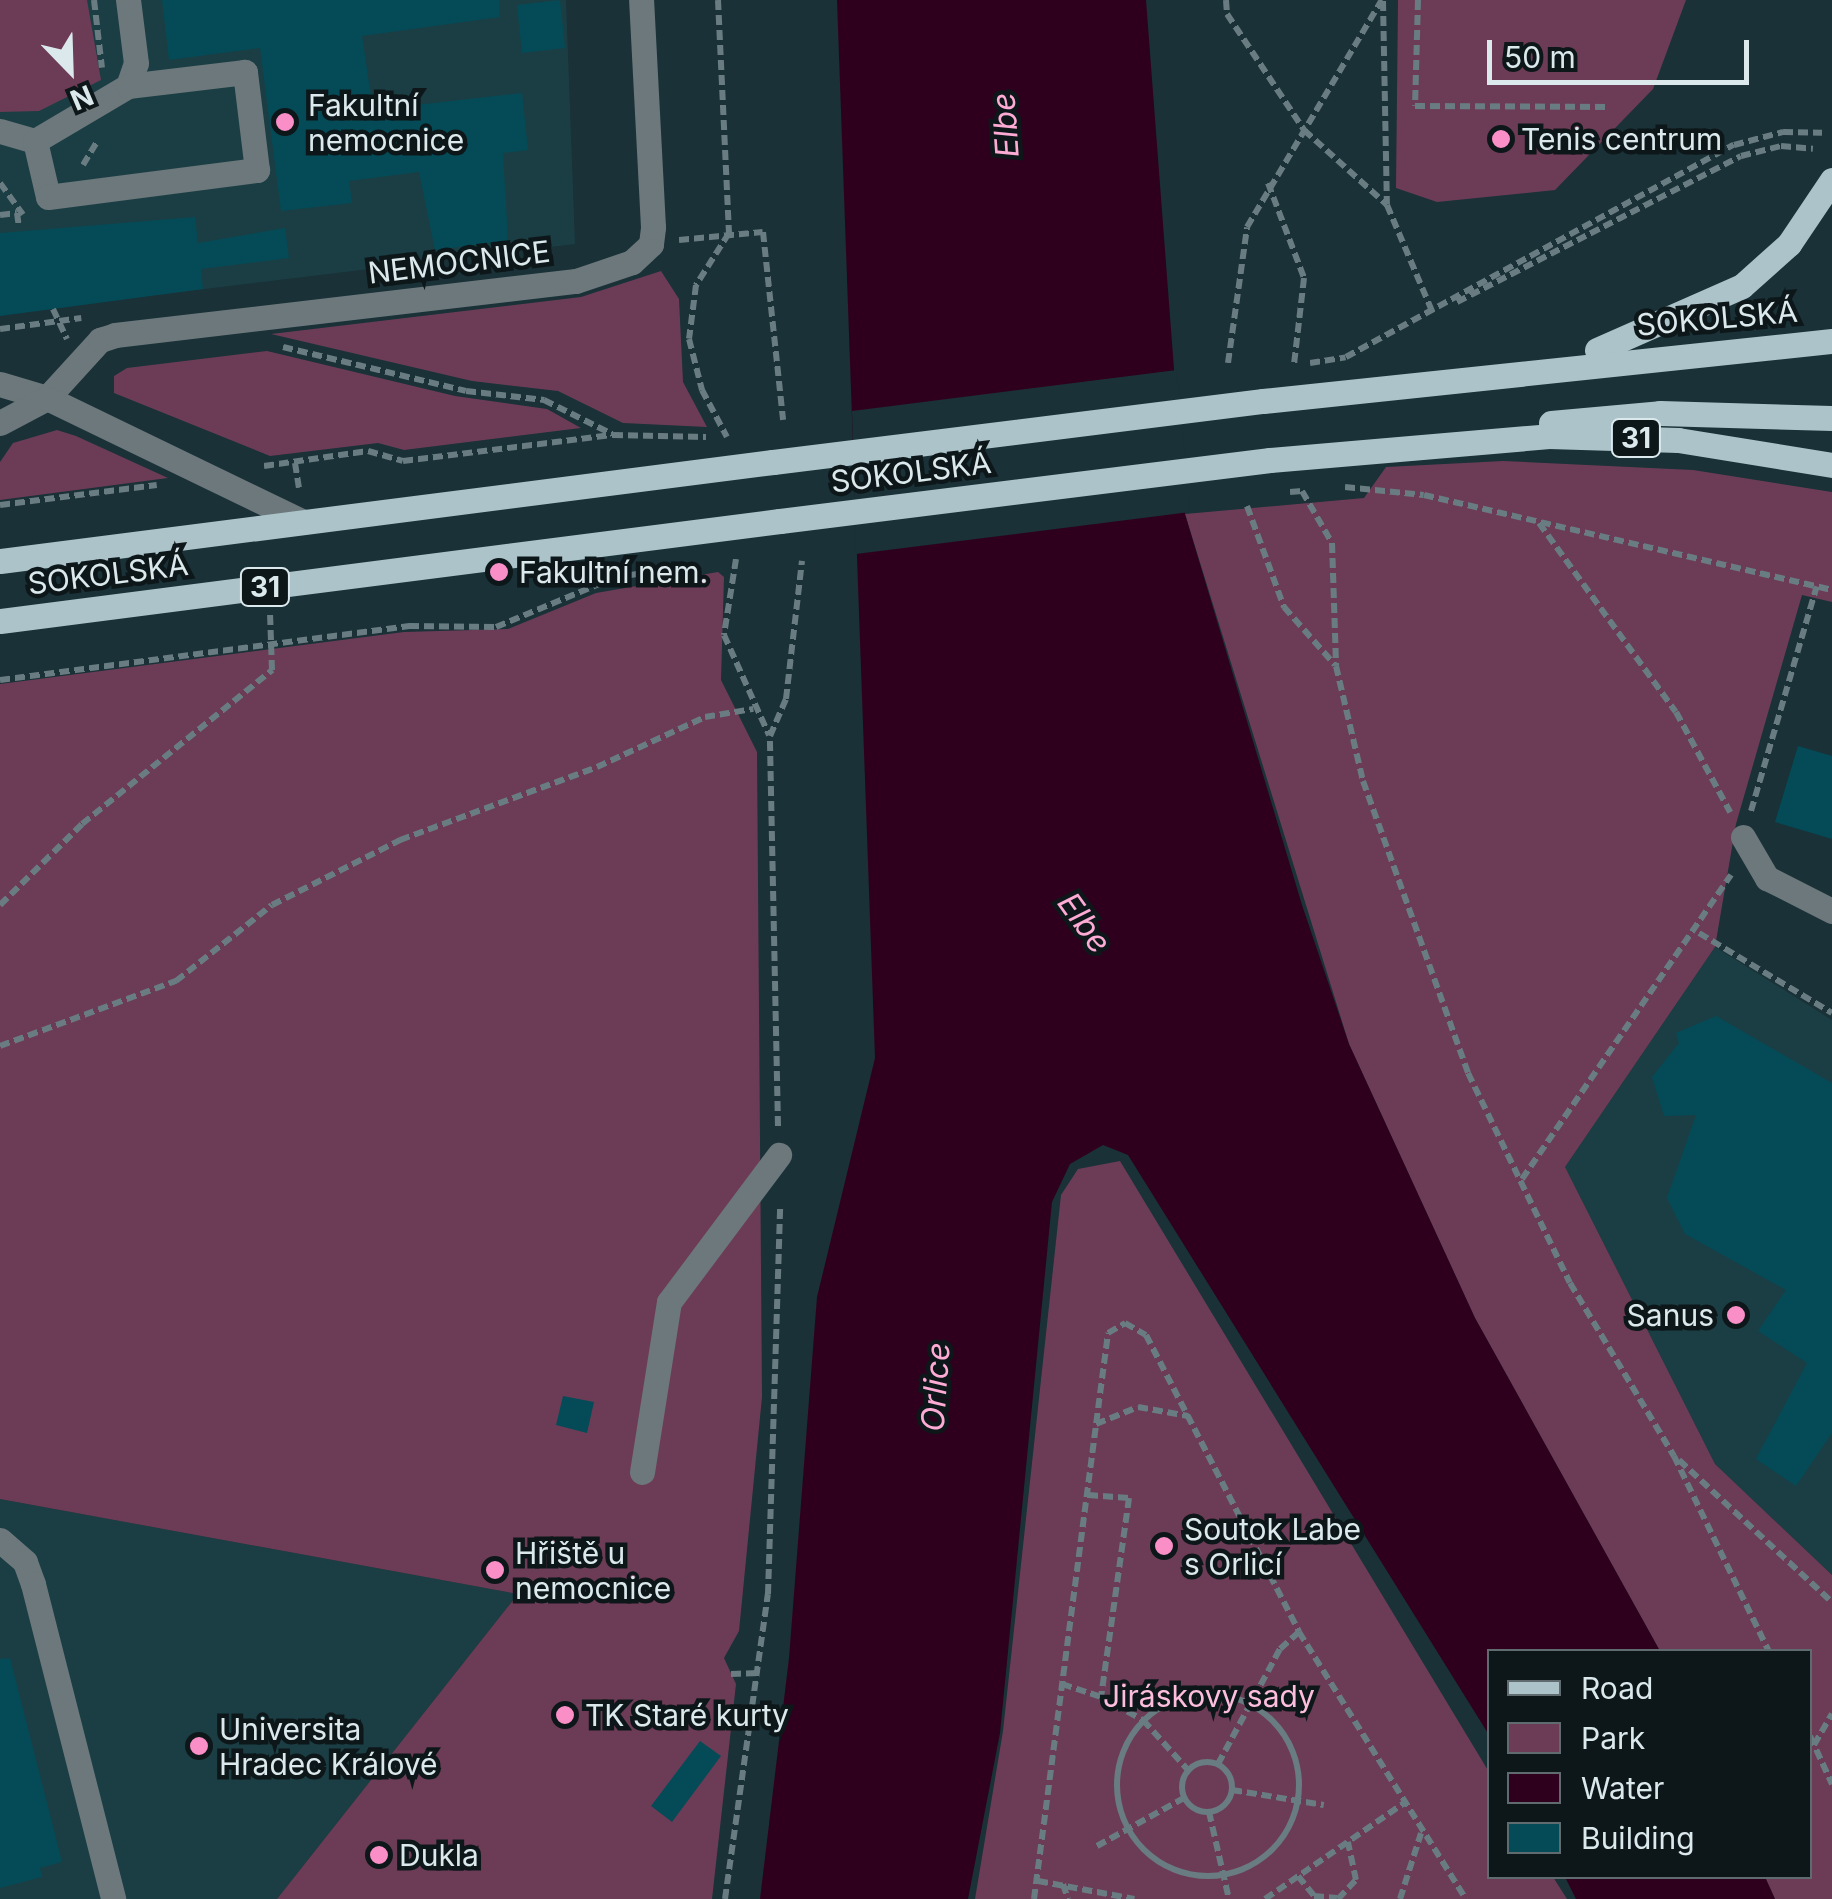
<!DOCTYPE html>
<meta charset="utf-8">
<style>
body{margin:0}
#map{position:relative;width:1832px;height:1899px;overflow:hidden;background:#193137;font-family:Inter,sans-serif}
div>[style]{position:absolute}
[style*='--x']{left:calc(var(--x)*1px);top:calc(var(--y)*1px);width:calc(var(--w)*1px);rotate:calc(var(--a)*1deg)}
.built>*{inset:0;background:#1b3e44}
.green>*{inset:0;background:#6c3c56}
.water>*{inset:0;background:#2f001d}
.pier>*{inset:0;background:#193137}
.building>*{inset:0;background:#044b57}
.path>*{height:6px;margin-top:-3px;transform-origin:0;background:repeating-linear-gradient(90deg,#687c81 0 10px,transparent 0 15px)}
.path>.ring{margin:-3px;padding:0;box-sizing:content-box;background:none;border:6px solid #687c81;border-radius:50%}
.minor>*{height:25px;margin:-12.5px;padding:0 12.5px;transform-origin:12.5px;border-radius:12.5px;background:#6c787b}
.major>*{height:25px;margin:-12.5px;padding:0 12.5px;transform-origin:12.5px;border-radius:12.5px;background:#abc3c9}
.major-bridge>*{height:25px;margin:-12.5px;padding:0 12.5px;transform-origin:12.5px;border-radius:12.5px;background:#abc3c9}
.dots>*{width:28px;height:28px;translate:-50% -50%;box-sizing:border-box;border:5px solid #0d171a;border-radius:50%}
span{translate:-50% -50%;white-space:nowrap;text-align:center;line-height:1.15;-webkit-text-stroke:9px #0d171a;paint-order:stroke}
.shield-label span{padding:2px 8px;background:#0d171a;border:2px solid;border-radius:8px;-webkit-text-stroke-width:0}
.shield-label{font-size:28px;color:#dbe9ed;font-weight:700}
.poi-label{font-size:30px;color:#dbe9ed}
.left{translate:0 -50%;text-align:left}
.right{translate:-100% -50%;text-align:right}
.street-label{font-size:30px;color:#dbe9ed}
.park-label{font-size:30px;color:#fdbedd}
.water-label{font-size:32px;color:#fdaad4;font-style:italic}
.legend{position:absolute;left:1487px;top:1649px;width:325px;height:230px;box-sizing:border-box;background:#0d171a;border:2px solid #5f6b6e;margin:0;padding:12px 18px;list-style:none;font-size:30px;color:#dbe9ed}
.legend li{display:flex;align-items:center;gap:20px;height:50px}
.legend b{width:50px;border:2px solid #5f6b6e}
.north{position:absolute;left:20px;top:20px;width:100px;height:100px;-webkit-text-stroke:8px #0d171a;paint-order:stroke;rotate:157deg;font-size:28px;font-weight:700;line-height:40px;text-align:center;color:#dbe9ed}
.north::after{content:'';display:block;margin:auto;width:35px;height:45px;background:#dbe9ed;clip-path:polygon(50% 0,100% 100%,50% 72%,0 100%)}
.scale{position:absolute;left:1487px;top:40px;width:262px;height:45px;box-sizing:border-box;border:5px solid #dbe9ed;border-top:0;padding-left:12px;font-size:30px;line-height:35px;white-space:nowrap;color:#dbe9ed;-webkit-text-stroke:8px #0d171a;paint-order:stroke}
</style>
<div id="map">
<div class="built">
<div style="clip-path:polygon(0 0,566px 0,575px 244px,0 314px)"></div>
<div style="clip-path:polygon(1715px 947px,1832px 1020px,1832px 1575px,1715px 1464px,1565px 1167px)"></div>
<div style="clip-path:polygon(0 1499px,518px 1594px,277px 1899px,0 1899px)"></div>
</div>
<div class="green">
<div style="clip-path:polygon(0 0,87px 0,101px 80px,39px 111px,0 112px)"></div>
<div style="clip-path:polygon(1398px 0,1686px 0,1653px 89px,1555px 190px,1437px 202px,1396px 188px)"></div>
<div style="clip-path:polygon(661px 271px,679px 299px,683px 382px,707px 427px,623px 423px,558px 391px,472px 381px,271px 334px,581px 297px)"></div>
<div style="clip-path:polygon(267px 351px,455px 396px,547px 409px,581px 428px,404px 450px,378px 443px,270px 456px,114px 393px,114px 376px,127px 368px)"></div>
<div style="clip-path:polygon(57px 430px,76px 436px,168px 478px,0 500px,0 462px,13px 443px)"></div>
<div style="clip-path:polygon(1503px 461px,1693px 470px,1832px 492px,1832px 602px,1802px 595px,1736px 824px,1715px 947px,1565px 1167px,1715px 1464px,1832px 1575px,1832px 1899px,1775px 1899px,1765px 1877px,1810px 1876px,1810px 1652px,1660px 1651px,1475px 1318px,1349px 1044px,1185px 514px,1364px 498px,1386px 467px)"></div>
<div style="clip-path:polygon(718px 572px,724px 577px,721px 680px,757px 752px,762px 1397px,739px 1631px,724px 1658px,736px 1684px,712px 1899px,277px 1899px,518px 1594px,0 1499px,0 684px,404px 632px,508px 629px,596px 593px)"></div>
<div style="clip-path:polygon(1120px 1161px,1489px 1772px,1490px 1876px,1553px 1877px,1567px 1899px,975px 1899px,1003px 1731px,1061px 1195px,1078px 1169px)"></div>
</div>
<div class="water">
<div style="clip-path:polygon(837px 0,1146px 0,1185px 514px,1302px 905px,1349px 1044px,1475px 1318px,1660px 1651px,1490px 1652px,1489px 1735px,1128px 1155px,1103px 1145px,1070px 1164px,1052px 1202px,1000px 1733px,968px 1899px,760px 1899px,789px 1658px,817px 1297px,875px 1058px)"></div>
<div style="clip-path:polygon(1565px 1877px,1765px 1877px,1775px 1899px,1576px 1899px)"></div>
</div>
<div class="pier">
<div style="clip-path:polygon(1177px 370px,1190px 512px,856px 554px,852px 411px)"></div>
</div>
<div class="building">
<div style="clip-path:polygon(162px 0,499px 0,500px 17px,362px 36px,373px 110px,522px 93px,528px 150px,503px 153px,508px 241px,435px 250px,419px 172px,349px 181px,352px 203px,281px 211px,260px 48px,169px 60px)"></div>
<div style="clip-path:polygon(560px 0,565px 48px,522px 53px,517px 5px)"></div>
<div style="clip-path:polygon(195px 217px,198px 243px,285px 228px,289px 258px,201px 269px,203px 289px,0 316px,0 233px)"></div>
<div style="clip-path:polygon(1798px 746px,1832px 756px,1832px 839px,1775px 822px)"></div>
<div style="clip-path:polygon(1716px 1016px,1832px 1083px,1832px 1433px,1796px 1486px,1756px 1459px,1807px 1363px,1758px 1331px,1786px 1290px,1685px 1234px,1667px 1198px,1696px 1115px,1664px 1116px,1652px 1077px,1679px 1043px,1676px 1033px)"></div>
<div style="clip-path:polygon(563px 1396px,594px 1402px,587px 1433px,556px 1425px)"></div>
<div style="clip-path:polygon(10px 1658px,62px 1862px,40px 1868px,42px 1877px,0 1888px,0 1659px)"></div>
<div style="clip-path:polygon(700px 1741px,721px 1756px,672px 1822px,651px 1806px)"></div>
</div>
<div class="path">
<div style="--x:94;--y:0;--w:68;--a:83.3"></div>
<div style="--x:718;--y:0;--w:233;--a:87.3"></div>
<div style="--x:729;--y:233;--w:62;--a:122.4"></div>
<div style="--x:696;--y:285;--w:54;--a:97.4"></div>
<div style="--x:689;--y:339;--w:53;--a:75.7"></div>
<div style="--x:702;--y:390;--w:53;--a:62"></div>
<div style="--x:1226;--y:0;--w:14;--a:86"></div>
<div style="--x:1227;--y:14;--w:139;--a:56.4"></div>
<div style="--x:1304;--y:130;--w:112;--a:42.1"></div>
<div style="--x:1387;--y:205;--w:115;--a:67"></div>
<div style="--x:1418;--y:0;--w:106;--a:91.6"></div>
<div style="--x:1415;--y:106;--w:194;--a:0.3"></div>
<div style="--x:1383;--y:1;--w:203;--a:88.9"></div>
<div style="--x:83;--y:165;--w:27;--a:-59"></div>
<div style="--x:0;--y:183;--w:39;--a:54"></div>
<div style="--x:1268;--y:183;--w:102;--a:69.2"></div>
<div style="--x:1304;--y:278;--w:88;--a:96.6"></div>
<div style="--x:0;--y:215;--w:17;--a:-7"></div>
<div style="--x:17;--y:213;--w:14;--a:82"></div>
<div style="--x:679;--y:240;--w:84;--a:-5.4"></div>
<div style="--x:763;--y:232;--w:189;--a:83.9"></div>
<div style="--x:1457;--y:302;--w:319;--a:-27.2"></div>
<div style="--x:1741;--y:156;--w:41;--a:-14"></div>
<div style="--x:1781;--y:146;--w:32;--a:5"></div>
<div style="--x:53;--y:309;--w:33;--a:65"></div>
<div style="--x:0;--y:329;--w:82;--a:-7.7"></div>
<div style="--x:283;--y:347;--w:188;--a:13.5"></div>
<div style="--x:466;--y:391;--w:79;--a:6.6"></div>
<div style="--x:544;--y:400;--w:76;--a:26.6"></div>
<div style="--x:1228;--y:363;--w:137;--a:-82"></div>
<div style="--x:1247;--y:227;--w:264;--a:-59.3"></div>
<div style="--x:1310;--y:363;--w:36;--a:-9"></div>
<div style="--x:1346;--y:357;--w:442;--a:-28.7"></div>
<div style="--x:1734;--y:145;--w:51;--a:-14.9"></div>
<div style="--x:1783;--y:132;--w:39;--a:1"></div>
<div style="--x:295;--y:463;--w:25;--a:81"></div>
<div style="--x:264;--y:466;--w:105;--a:-8.2"></div>
<div style="--x:368;--y:451;--w:36;--a:16"></div>
<div style="--x:403;--y:461;--w:212;--a:-7.1"></div>
<div style="--x:613;--y:435;--w:93;--a:1.2"></div>
<div style="--x:1345;--y:487;--w:79;--a:5.8"></div>
<div style="--x:1424;--y:495;--w:419;--a:13.1"></div>
<div style="--x:1290;--y:492;--w:12;--a:-5"></div>
<div style="--x:1302;--y:491;--w:60;--a:60"></div>
<div style="--x:1332;--y:543;--w:123;--a:88.1"></div>
<div style="--x:1336;--y:666;--w:118;--a:76.8"></div>
<div style="--x:1363;--y:781;--w:310;--a:70.2"></div>
<div style="--x:1468;--y:1073;--w:233;--a:64.1"></div>
<div style="--x:1570;--y:1283;--w:202;--a:59"></div>
<div style="--x:1674;--y:1456;--w:218;--a:64.1"></div>
<div style="--x:0;--y:505;--w:158;--a:-7.3"></div>
<div style="--x:1247;--y:506;--w:108;--a:69.9"></div>
<div style="--x:1284;--y:607;--w:77;--a:48.7"></div>
<div style="--x:1539;--y:523;--w:233;--a:54.1"></div>
<div style="--x:1676;--y:712;--w:114;--a:61.6"></div>
<div style="--x:736;--y:559;--w:77;--a:99"></div>
<div style="--x:724;--y:635;--w:110;--a:65.8"></div>
<div style="--x:0;--y:680;--w:413;--a:-7.5"></div>
<div style="--x:409;--y:626;--w:87;--a:0.7"></div>
<div style="--x:496;--y:627;--w:130;--a:-22.6"></div>
<div style="--x:616;--y:577;--w:79;--a:-8"></div>
<div style="--x:1751;--y:811;--w:234;--a:-73.7"></div>
<div style="--x:0;--y:905;--w:115;--a:-44.6"></div>
<div style="--x:82;--y:824;--w:245;--a:-39"></div>
<div style="--x:272;--y:670;--w:58;--a:-92"></div>
<div style="--x:1699;--y:933;--w:155;--a:31"></div>
<div style="--x:0;--y:1046;--w:188;--a:-20.3"></div>
<div style="--x:176;--y:981;--w:122;--a:-38.4"></div>
<div style="--x:272;--y:905;--w:144;--a:-26.9"></div>
<div style="--x:400;--y:840;--w:210;--a:-20.3"></div>
<div style="--x:597;--y:767;--w:119;--a:-24.8"></div>
<div style="--x:705;--y:717;--w:49;--a:-9.5"></div>
<div style="--x:778;--y:1126;--w:390;--a:-91.2"></div>
<div style="--x:770;--y:736;--w:40;--a:-66.6"></div>
<div style="--x:786;--y:699;--w:139;--a:-83.4"></div>
<div style="--x:1522;--y:1179;--w:369;--a:-55.5"></div>
<div style="--x:1096;--y:1424;--w:45;--a:-22"></div>
<div style="--x:1138;--y:1407;--w:51;--a:10.2"></div>
<div style="--x:1679;--y:1460;--w:209;--a:42.9"></div>
<div style="--x:1088;--y:1495;--w:41;--a:4.2"></div>
<div style="--x:1129;--y:1498;--w:201;--a:98"></div>
<div style="--x:1101;--y:1697;--w:48;--a:28.7"></div>
<div style="--x:1143;--y:1720;--w:67;--a:48"></div>
<div style="--x:731;--y:1674;--w:29;--a:-2"></div>
<div style="--x:1062;--y:1684;--w:41;--a:18.4"></div>
<div class="ring" style="left:1117px;top:1694px;width:176px;height:176px"></div>
<div style="--x:1810;--y:1736;--w:53;--a:65.4"></div>
<div style="--x:1814;--y:1745;--w:36;--a:-60"></div>
<div class="ring" style="left:1182px;top:1762px;width:44px;height:44px"></div>
<div style="--x:1218;--y:1764;--w:131;--a:-61.7"></div>
<div style="--x:1280;--y:1649;--w:25;--a:-42"></div>
<div style="--x:1232;--y:1790;--w:93;--a:9.3"></div>
<div style="--x:1209;--y:1812;--w:89;--a:77.1"></div>
<div style="--x:1097;--y:1846;--w:99;--a:-28.9"></div>
<div style="--x:1298;--y:1876;--w:26;--a:51"></div>
<div style="--x:1314;--y:1896;--w:23;--a:5"></div>
<div style="--x:1038;--y:1881;--w:98;--a:10.6"></div>
<div style="--x:1063;--y:1884;--w:16;--a:72"></div>
<div style="--x:725;--y:1899;--w:308;--a:-82"></div>
<div style="--x:768;--y:1594;--w:390;--a:-88.2"></div>
<div style="--x:1034;--y:1899;--w:571;--a:-82.55"></div>
<div style="--x:1108;--y:1333;--w:20;--a:-30"></div>
<div style="--x:1125;--y:1323;--w:24;--a:30"></div>
<div style="--x:1146;--y:1335;--w:334;--a:62.7"></div>
<div style="--x:1299;--y:1632;--w:315;--a:58"></div>
<div style="--x:1265;--y:1899;--w:169;--a:-34.6"></div>
<div style="--x:1338;--y:1899;--w:26;--a:-47"></div>
<div style="--x:1356;--y:1880;--w:39;--a:-102"></div>
<div style="--x:1400;--y:1899;--w:69;--a:-72.3"></div>
</div>
<div class="minor">
<div style="--x:0;--y:131;--w:36;--a:16"></div>
<div style="--x:35;--y:141;--w:108;--a:-30.6"></div>
<div style="--x:128;--y:86;--w:24;--a:-71"></div>
<div style="--x:136;--y:63;--w:64;--a:-97.2"></div>
<div style="--x:35;--y:141;--w:57;--a:76.9"></div>
<div style="--x:48;--y:197;--w:211;--a:-7.4"></div>
<div style="--x:257;--y:170;--w:99;--a:-97"></div>
<div style="--x:245;--y:72;--w:118;--a:173.2"></div>
<div style="--x:0;--y:384;--w:49;--a:16.6"></div>
<div style="--x:47;--y:398;--w:79;--a:-47.6"></div>
<div style="--x:100;--y:340;--w:16;--a:-18"></div>
<div style="--x:115;--y:335;--w:464;--a:-6.7"></div>
<div style="--x:576;--y:281;--w:59;--a:-18.7"></div>
<div style="--x:632;--y:262;--w:26;--a:-43"></div>
<div style="--x:651;--y:244;--w:17;--a:-83"></div>
<div style="--x:653;--y:227;--w:227;--a:-93"></div>
<div style="--x:0;--y:423;--w:53;--a:-28"></div>
<div style="--x:47;--y:398;--w:285;--a:25.8"></div>
<div style="--x:1743;--y:837;--w:48;--a:59.7"></div>
<div style="--x:1767;--y:878;--w:73;--a:26.9"></div>
<div style="--x:642;--y:1472;--w:172;--a:-81"></div>
<div style="--x:669;--y:1302;--w:184;--a:-53.2"></div>
<div style="--x:0;--y:1540;--w:33;--a:41"></div>
<div style="--x:25;--y:1562;--w:23;--a:70"></div>
<div style="--x:33;--y:1584;--w:325;--a:75.7"></div>
</div>
<div class="major">
<div style="--x:1597;--y:350;--w:158;--a:-23.8"></div>
<div style="--x:1742;--y:286;--w:63;--a:-41.8"></div>
<div style="--x:1789;--y:244;--w:77;--a:-56.1"></div>
<div style="--x:1263;--y:401;--w:572;--a:-6.02"></div>
<div style="--x:1551;--y:423;--w:109;--a:-5.2"></div>
<div style="--x:1660;--y:413;--w:172;--a:1.7"></div>
<div style="--x:1270;--y:460;--w:280;--a:-4.9"></div>
<div style="--x:1549;--y:436;--w:129;--a:1.8"></div>
<div style="--x:1678;--y:440;--w:156;--a:9.2"></div>
<div style="--x:0;--y:561;--w:779;--a:-7.3"></div>
<div style="--x:0;--y:621;--w:786;--a:-7.31"></div>
</div>
<div class="major-bridge">
<div style="--x:773;--y:462;--w:494;--a:-7.1"></div>
<div style="--x:780;--y:521;--w:494;--a:-7.1"></div>
</div>
<div class="dots">
<div style="left:285px;top:122px;background:#fa8fc8"></div>
<div style="left:1501px;top:139px;background:#fa8fc8"></div>
<div style="left:499px;top:572px;background:#fa8fc8"></div>
<div style="left:1736px;top:1315px;background:#fa8fc8"></div>
<div style="left:1164px;top:1546px;background:#fa8fc8"></div>
<div style="left:495px;top:1570px;background:#fa8fc8"></div>
<div style="left:565px;top:1715px;background:#fa8fc8"></div>
<div style="left:199px;top:1746px;background:#fa8fc8"></div>
<div style="left:379px;top:1855px;background:#fa8fc8"></div>
</div>
<div class="shield-label">
<span style="left:1636px;top:438px">31</span>
<span style="left:265px;top:587px">31</span>
</div>
<div class="poi-label">
<span class="left" style="left:308px;top:122px">Fakultní<br>nemocnice</span>
<span class="left" style="left:1521px;top:139px">Tenis centrum</span>
<span class="left" style="left:519px;top:572px">Fakultní nem.</span>
<span class="right" style="left:1714px;top:1315px">Sanus</span>
<span class="left" style="left:1184px;top:1546px">Soutok Labe<br>s Orlicí</span>
<span class="left" style="left:515px;top:1570px">Hřiště u<br>nemocnice</span>
<span class="left" style="left:585px;top:1715px">TK Staré kurty</span>
<span class="left" style="left:219px;top:1746px">Universita<br>Hradec Králové</span>
<span class="left" style="left:399px;top:1855px">Dukla</span>
</div>
<div class="street-label">
<span style="left:459px;top:262px;rotate:-7deg">NEMOCNICE</span>
<span style="left:1717px;top:318px;rotate:-5deg">SOKOLSKÁ</span>
<span style="left:911px;top:472px;rotate:-7deg">SOKOLSKÁ</span>
<span style="left:108px;top:574px;rotate:-7deg">SOKOLSKÁ</span>
</div>
<div class="park-label">
<span style="left:1209px;top:1696px">Jiráskovy sady</span>
</div>
<div class="water-label">
<span style="left:1006px;top:125px;rotate:-94deg">Elbe</span>
<span style="left:1084px;top:923px;rotate:54deg">Elbe</span>
<span style="left:936px;top:1387px;rotate:-86deg">Orlice</span>
</div>
<ul class="legend">
<li><b style="height:12px;background:#abc3c9"></b>Road</li>
<li><b style="height:28px;background:#6c3c56"></b>Park</li>
<li><b style="height:28px;background:#2f001d"></b>Water</li>
<li><b style="height:28px;background:#044b57"></b>Building</li>
</ul>
<div class="north">N</div>
<div class="scale">50 m</div>
</div>
